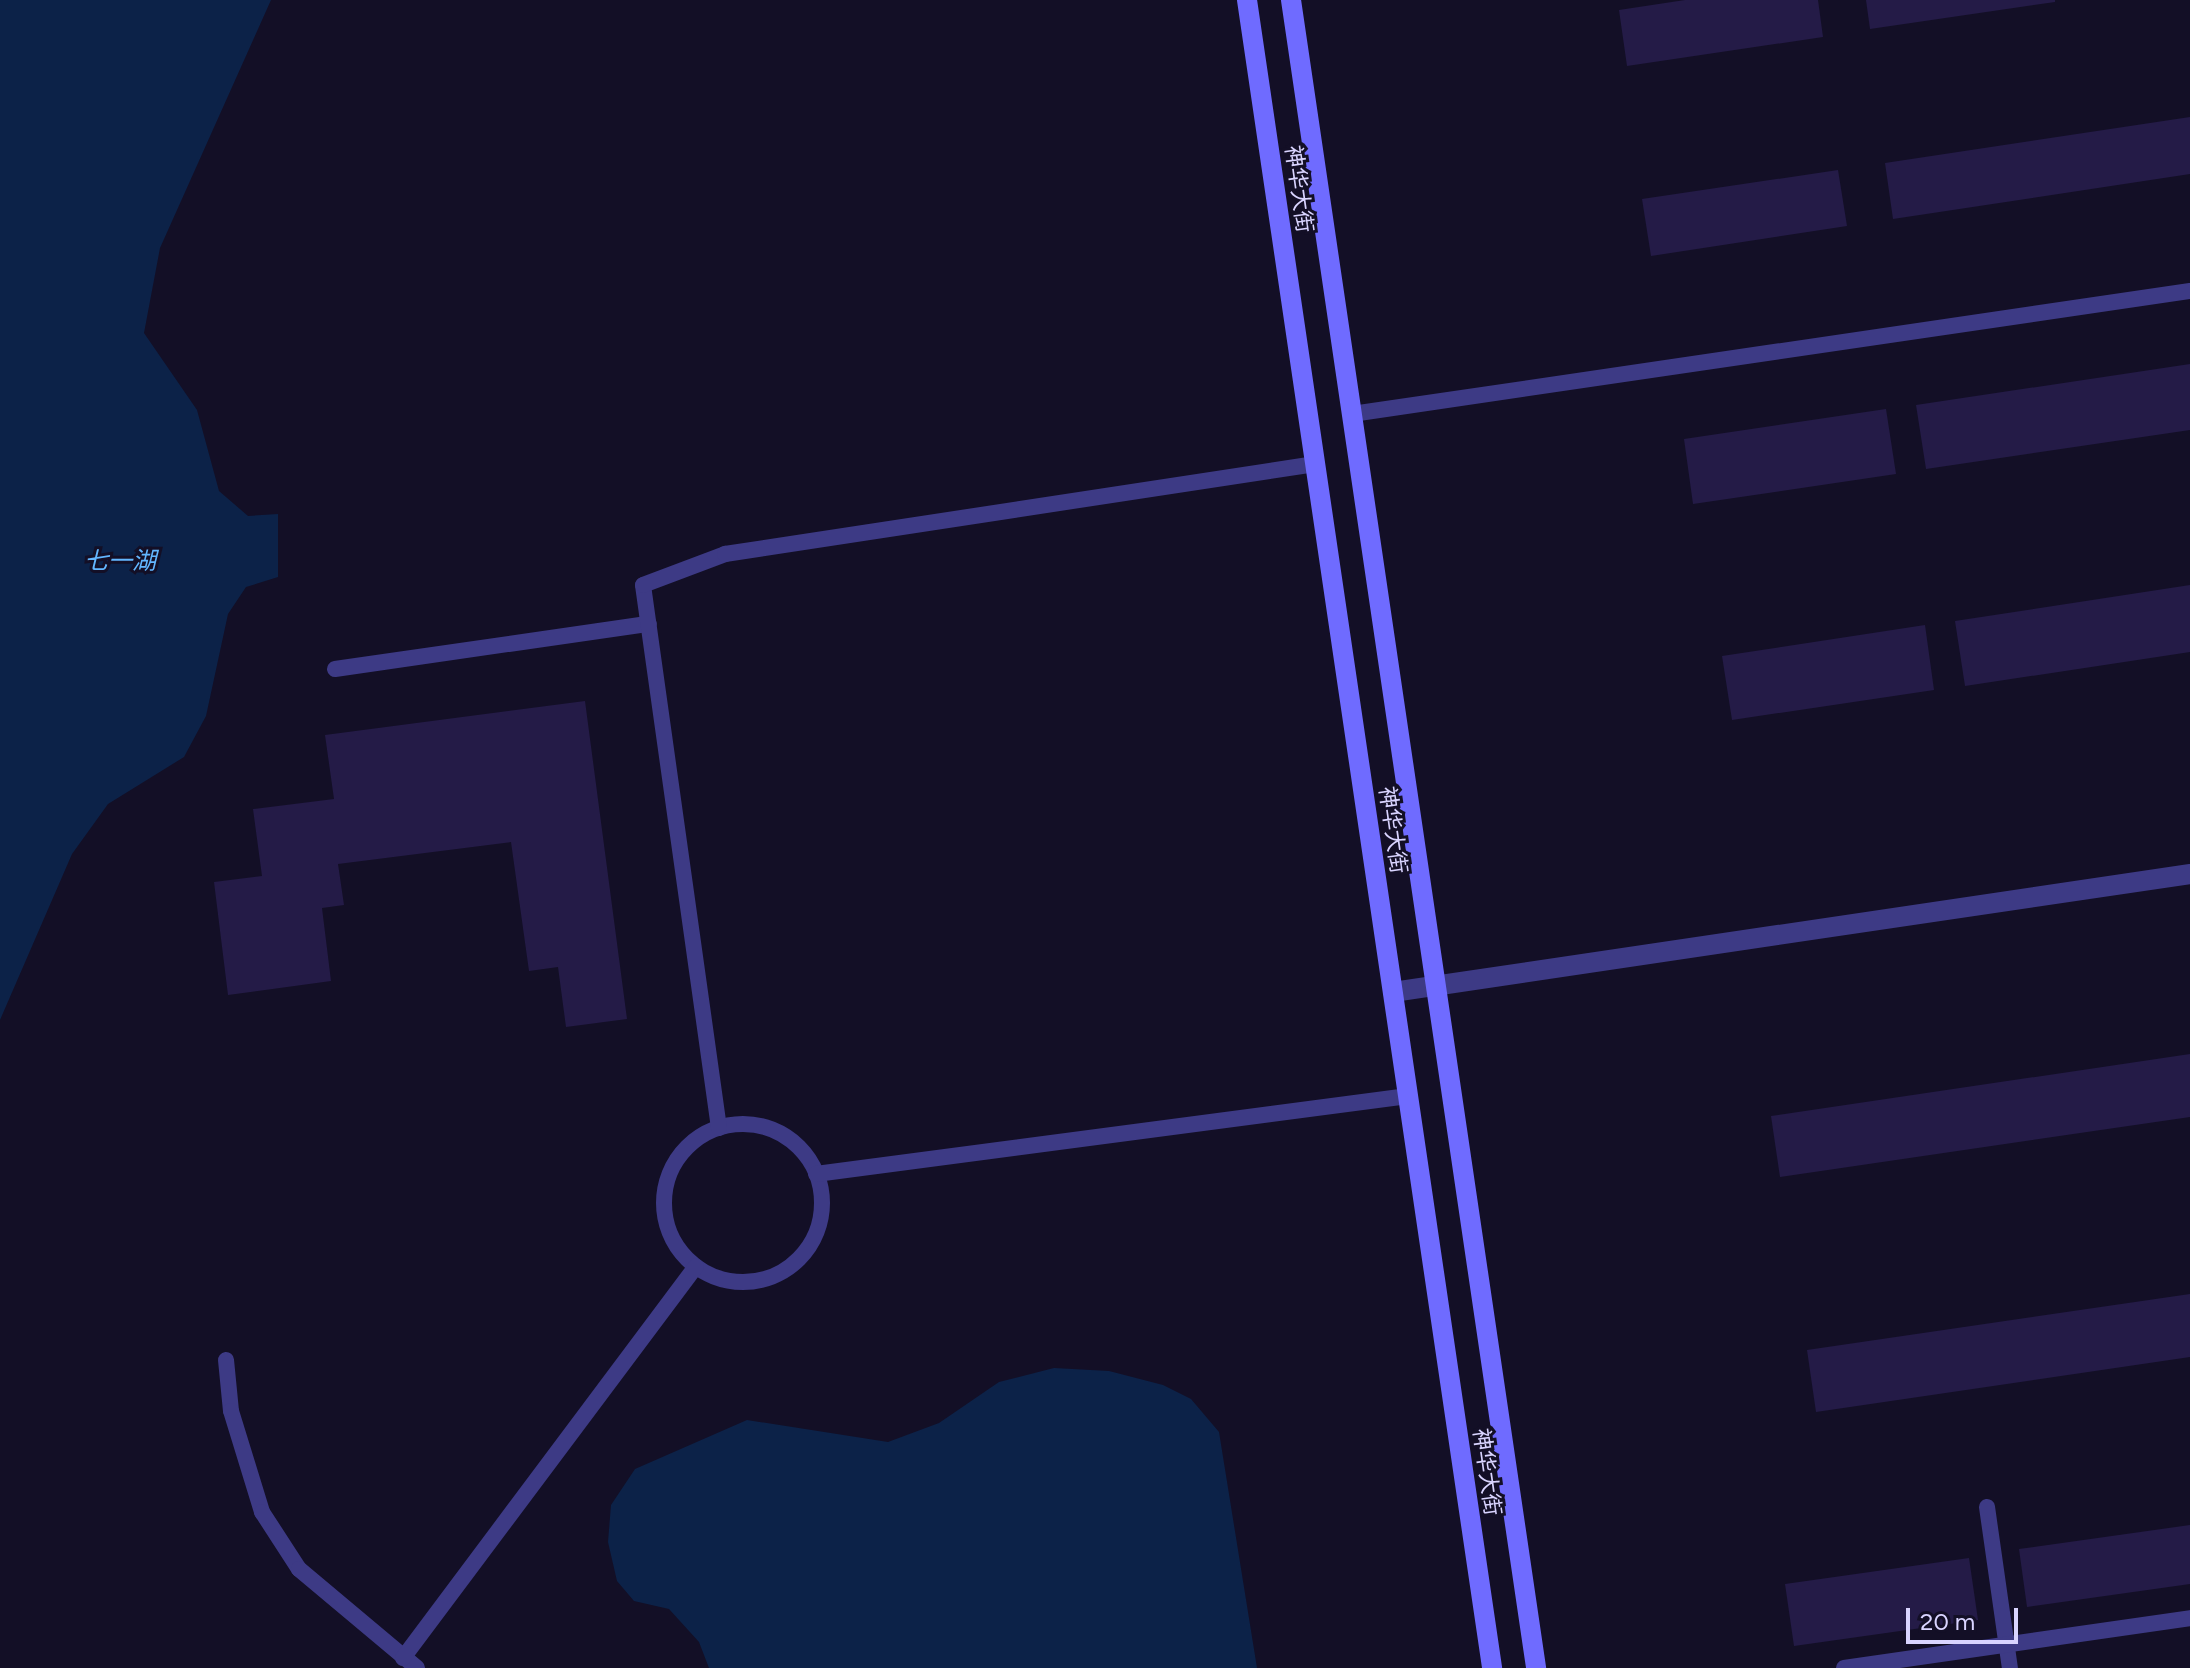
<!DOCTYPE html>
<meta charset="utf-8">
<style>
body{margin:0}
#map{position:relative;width:2190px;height:1668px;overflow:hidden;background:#130f26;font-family:Figtree,"Noto Sans SC",sans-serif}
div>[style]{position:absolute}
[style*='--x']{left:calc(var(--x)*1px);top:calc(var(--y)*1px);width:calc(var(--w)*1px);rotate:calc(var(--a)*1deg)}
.water>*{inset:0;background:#0c2248}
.building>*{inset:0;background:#241b47}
.service>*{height:16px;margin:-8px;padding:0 8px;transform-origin:8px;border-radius:8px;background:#3d3a85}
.service>.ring{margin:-8px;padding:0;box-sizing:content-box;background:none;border:16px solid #3d3a85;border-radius:50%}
.tertiary>*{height:20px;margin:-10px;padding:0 10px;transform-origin:10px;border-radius:10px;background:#3d3a85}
.secondary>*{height:20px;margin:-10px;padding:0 10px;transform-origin:10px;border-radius:10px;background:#6f6bff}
span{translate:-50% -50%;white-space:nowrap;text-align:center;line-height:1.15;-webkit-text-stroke:6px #130f26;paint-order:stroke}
.street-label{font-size:22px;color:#d9d4ff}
.water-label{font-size:24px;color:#62b6ff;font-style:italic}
.scale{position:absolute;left:1906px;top:1608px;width:112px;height:36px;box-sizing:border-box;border:4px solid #d9d4ff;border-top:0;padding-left:10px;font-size:24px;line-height:28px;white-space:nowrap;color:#d9d4ff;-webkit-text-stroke:6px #130f26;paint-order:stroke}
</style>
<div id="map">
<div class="water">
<div style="clip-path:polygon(0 0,271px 0,160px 248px,144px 333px,197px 410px,219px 491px,248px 516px,278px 514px,278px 577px,246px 587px,228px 614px,206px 716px,184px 757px,108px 804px,72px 854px,0 1020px)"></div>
<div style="clip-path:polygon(1054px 1368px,1109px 1371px,1163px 1385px,1191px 1399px,1219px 1432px,1257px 1668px,709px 1668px,699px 1642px,669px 1609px,634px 1601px,617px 1581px,608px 1542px,611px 1505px,635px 1469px,747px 1420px,888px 1442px,939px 1423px,999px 1382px)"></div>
</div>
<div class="building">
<div style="clip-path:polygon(1685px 0,1818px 0,1823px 37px,1627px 66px,1619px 10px)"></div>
<div style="clip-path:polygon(1866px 0,2055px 0,2055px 2px,1870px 29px)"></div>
<div style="clip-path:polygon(2190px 117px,2190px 174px,1893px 219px,1885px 163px)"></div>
<div style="clip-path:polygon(1838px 170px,1847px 226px,1651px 256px,1642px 199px)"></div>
<div style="clip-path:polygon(2190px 364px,2190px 430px,1926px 469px,1916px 405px)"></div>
<div style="clip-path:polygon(1886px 409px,1896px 474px,1693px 504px,1684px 439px)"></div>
<div style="clip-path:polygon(2190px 585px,2190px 652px,1965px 686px,1955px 621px)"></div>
<div style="clip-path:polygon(1925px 625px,1934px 690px,1732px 720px,1722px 656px)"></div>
<div style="clip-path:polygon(585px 701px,627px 1019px,566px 1027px,558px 967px,529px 971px,511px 842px,338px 864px,344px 905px,322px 908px,331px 981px,228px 995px,214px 882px,262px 876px,253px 809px,334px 799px,325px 735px)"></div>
<div style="clip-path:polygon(2190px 1054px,2190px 1117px,1780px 1177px,1771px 1116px)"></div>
<div style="clip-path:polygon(2190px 1294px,2190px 1357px,1816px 1412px,1807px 1350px)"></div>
<div style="clip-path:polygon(2190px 1525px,2190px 1584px,2027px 1607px,2019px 1549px)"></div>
<div style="clip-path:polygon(1969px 1558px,1978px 1620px,1794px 1646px,1785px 1584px)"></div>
</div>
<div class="service">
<div style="--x:1352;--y:414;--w:847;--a:-8.35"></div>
<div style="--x:335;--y:669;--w:317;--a:-8.2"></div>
<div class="ring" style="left:664px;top:1124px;width:142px;height:142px"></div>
<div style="--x:719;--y:1128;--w:548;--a:-97.97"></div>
<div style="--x:643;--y:585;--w:88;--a:-20.7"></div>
<div style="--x:725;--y:554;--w:597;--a:-8.67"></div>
<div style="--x:816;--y:1174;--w:597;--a:-7.51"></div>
<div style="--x:226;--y:1360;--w:51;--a:84.4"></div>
<div style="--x:231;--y:1411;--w:106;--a:72.9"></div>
<div style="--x:262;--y:1512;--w:68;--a:57"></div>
<div style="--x:299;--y:1569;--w:154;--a:40"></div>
<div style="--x:1987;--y:1507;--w:163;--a:81.9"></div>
<div style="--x:403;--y:1658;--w:489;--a:-53.2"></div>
<div style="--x:1844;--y:1668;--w:350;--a:-8.2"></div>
</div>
<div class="tertiary">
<div style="--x:1393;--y:992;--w:806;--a:-8.42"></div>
</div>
<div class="secondary">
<div style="--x:1247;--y:0;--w:1686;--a:81.64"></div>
<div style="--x:1291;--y:0;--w:1686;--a:81.64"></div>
</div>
<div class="street-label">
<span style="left:1299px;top:189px;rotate:82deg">神华大街</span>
<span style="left:1393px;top:830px;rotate:82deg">神华大街</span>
<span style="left:1487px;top:1472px;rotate:82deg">神华大街</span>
</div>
<div class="water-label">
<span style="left:120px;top:561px">七一湖</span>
</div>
<div class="scale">20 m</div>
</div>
